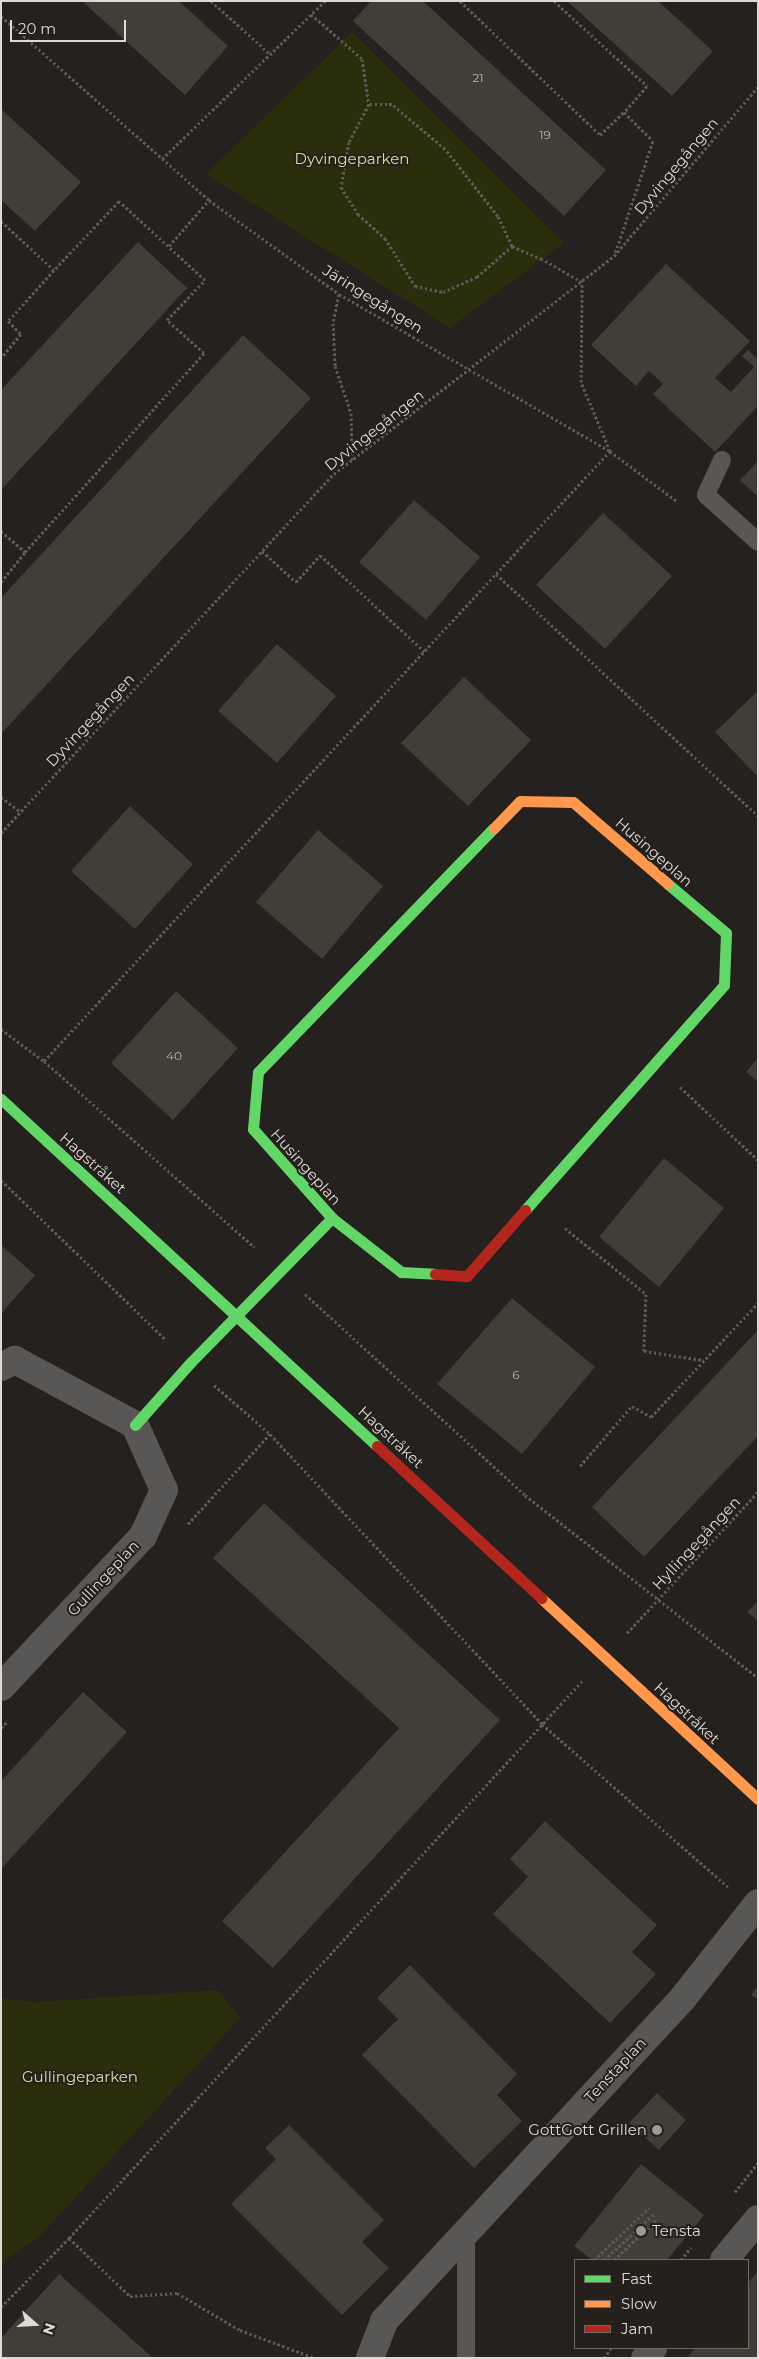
<!DOCTYPE html>
<meta charset="utf-8">
<style>
body{margin:0}
#map{position:relative;width:759px;height:2359px;overflow:hidden;background:#24211e;font-family:Montserrat,sans-serif}
div>[style]{position:absolute}
[style*='--x']{left:calc(var(--x)*1px);top:calc(var(--y)*1px);width:calc(var(--w)*1px);rotate:calc(var(--a)*1deg)}
.green>*{inset:0;background:#2a2e0d}
.building>*{inset:0;background:#423d36}
.path>*{height:3px;margin-top:-1.5px;transform-origin:0;background:repeating-linear-gradient(90deg,#5c5a59 0 2.5px,transparent 0 5px)}
.lane>*{height:18px;margin:-9px;padding:0 9px;transform-origin:9px;border-radius:9px;background:#595755}
.street>*{height:28px;margin:-14px;padding:0 14px;transform-origin:14px;border-radius:14px;background:#595755}
.fast>*{height:11px;margin:-5.5px;padding:0 5.5px;transform-origin:5.5px;border-radius:5.5px;background:#63d668}
.slow>*{height:11px;margin:-5.5px;padding:0 5.5px;transform-origin:5.5px;border-radius:5.5px;background:#ff974d}
.jam>*{height:11px;margin:-5.5px;padding:0 5.5px;transform-origin:5.5px;border-radius:5.5px;background:#b3261e}
.dots>*{width:14px;height:14px;translate:-50% -50%;box-sizing:border-box;border:2px solid #26201c;border-radius:50%}
span{translate:-50% -50%;white-space:nowrap;text-align:center;line-height:1.15;-webkit-text-stroke:4px #26201c;paint-order:stroke}
.number-label{font-size:12px;color:#b8b3b0}
.number-label span{-webkit-text-stroke-width:0}
.park-label{font-size:15px;color:#d2e09d}
.street-label{font-size:15px;color:#dfdad8}
.poi-label{font-size:15px;color:#dfdad8}
.right{translate:-100% -50%;text-align:right}
.left{translate:0 -50%;text-align:left}
.frame{position:absolute;inset:0;border:2px solid #dfdad8;pointer-events:none}
.legend{position:absolute;left:574px;top:2259px;width:175px;height:90px;box-sizing:border-box;background:#26201c;border:1px solid #706a67;margin:0;padding:6px 9px;list-style:none;font-size:15px;color:#dfdad8}
.legend li{display:flex;align-items:center;gap:10px;height:25px}
.legend b{width:25px;border:1px solid #706a67}
.north{position:absolute;left:10px;top:2299px;width:50px;height:50px;-webkit-text-stroke:4px #26201c;paint-order:stroke;rotate:109deg;font-size:14px;font-weight:700;line-height:20px;text-align:center;color:#dfdad8}
.north::after{content:'';display:block;margin:auto;width:18px;height:22px;background:#dfdad8;clip-path:polygon(50% 0,100% 100%,50% 72%,0 100%)}
.scale{position:absolute;left:10px;top:20px;width:116px;height:22px;box-sizing:border-box;border:2px solid #dfdad8;border-top:0;padding-left:6px;font-size:15px;line-height:18px;white-space:nowrap;color:#dfdad8;-webkit-text-stroke:4px #26201c;paint-order:stroke}
</style>
<div id="map">
<div class="green">
<div style="clip-path:polygon(352px 32px,564px 243px,450px 328px,206px 174px)"></div>
<div style="clip-path:polygon(218px 1990px,240px 2018px,40px 2236px,1px 2264px,1px 1998px,35px 2002px)"></div>
</div>
<div class="building">
<div style="clip-path:polygon(82px 1px,179px 1px,228px 46px,185px 95px)"></div>
<div style="clip-path:polygon(371px 1px,423px 1px,606px 170px,564px 216px,353px 21px)"></div>
<div style="clip-path:polygon(567px 1px,658px 1px,713px 51px,672px 96px)"></div>
<div style="clip-path:polygon(1px 109px,81px 182px,35px 231px,1px 200px)"></div>
<div style="clip-path:polygon(138px 242px,187px 288px,1px 490px,1px 390px)"></div>
<div style="clip-path:polygon(666px 264px,750px 341px,715px 378px,731px 392px,754px 367px,742px 356px,748px 350px,758px 359px,758px 406px,715px 452px,653px 394px,663px 384px,649px 371px,636px 386px,591px 345px)"></div>
<div style="clip-path:polygon(243px 335px,311px 398px,1px 734px,1px 598px)"></div>
<div style="clip-path:polygon(758px 461px,758px 497px,740px 480px)"></div>
<div style="clip-path:polygon(414px 500px,480px 557px,426px 620px,359px 562px)"></div>
<div style="clip-path:polygon(603px 513px,672px 576px,605px 649px,536px 585px)"></div>
<div style="clip-path:polygon(277px 644px,336px 696px,277px 763px,218px 711px)"></div>
<div style="clip-path:polygon(464px 677px,531px 740px,468px 806px,401px 743px)"></div>
<div style="clip-path:polygon(758px 691px,758px 777px,715px 732px)"></div>
<div style="clip-path:polygon(130px 806px,193px 864px,135px 929px,71px 871px)"></div>
<div style="clip-path:polygon(318px 830px,383px 886px,322px 959px,256px 902px)"></div>
<div style="clip-path:polygon(176px 991px,238px 1048px,173px 1120px,111px 1063px)"></div>
<div style="clip-path:polygon(758px 1058px,758px 1082px,746px 1072px)"></div>
<div style="clip-path:polygon(664px 1158px,724px 1208px,659px 1287px,599px 1237px)"></div>
<div style="clip-path:polygon(1px 1245px,35px 1275px,1px 1314px)"></div>
<div style="clip-path:polygon(512px 1298px,595px 1367px,522px 1454px,437px 1384px)"></div>
<div style="clip-path:polygon(758px 1330px,758px 1436px,644px 1557px,592px 1507px)"></div>
<div style="clip-path:polygon(264px 1503px,500px 1720px,273px 1968px,222px 1921px,399px 1728px,213px 1558px)"></div>
<div style="clip-path:polygon(758px 1601px,758px 1621px,747px 1612px)"></div>
<div style="clip-path:polygon(83px 1692px,127px 1732px,1px 1869px,1px 1781px)"></div>
<div style="clip-path:polygon(545px 1821px,657px 1925px,632px 1952px,656px 1974px,610px 2023px,493px 1914px,528px 1877px,510px 1859px)"></div>
<div style="clip-path:polygon(410px 1965px,517px 2074px,497px 2095px,522px 2121px,474px 2168px,362px 2055px,398px 2019px,377px 1998px)"></div>
<div style="clip-path:polygon(758px 1986px,758px 1999px,751px 1995px)"></div>
<div style="clip-path:polygon(657px 2093px,686px 2120px,659px 2150px,629px 2123px)"></div>
<div style="clip-path:polygon(289px 2125px,384px 2220px,362px 2242px,389px 2268px,342px 2315px,231px 2204px,276px 2159px,265px 2148px)"></div>
<div style="clip-path:polygon(641px 2164px,704px 2215px,667px 2260px,592px 2260px,574px 2246px)"></div>
<div style="clip-path:polygon(758px 2271px,758px 2358px,687px 2358px,695px 2348px,748px 2348px,748px 2283px)"></div>
<div style="clip-path:polygon(59px 2274px,153px 2358px,1px 2358px,1px 2338px)"></div>
</div>
<div class="path">
<div style="--x:211;--y:1;--w:79;--a:41.9"></div>
<div style="--x:460;--y:1;--w:194;--a:43.7"></div>
<div style="--x:600;--y:135;--w:33;--a:-44"></div>
<div style="--x:624;--y:112;--w:41;--a:45"></div>
<div style="--x:653;--y:141;--w:119;--a:108.6"></div>
<div style="--x:554;--y:1;--w:126;--a:42.4"></div>
<div style="--x:647;--y:86;--w:35;--a:131"></div>
<div style="--x:311;--y:14;--w:68;--a:41.4"></div>
<div style="--x:362;--y:59;--w:46;--a:81.2"></div>
<div style="--x:1;--y:16;--w:278;--a:41.5"></div>
<div style="--x:209;--y:200;--w:160;--a:35.9"></div>
<div style="--x:339;--y:294;--w:313;--a:30.1"></div>
<div style="--x:610;--y:451;--w:85;--a:36.9"></div>
<div style="--x:162;--y:159;--w:227;--a:-44.1"></div>
<div style="--x:1;--y:221;--w:72;--a:42.8"></div>
<div style="--x:54;--y:270;--w:69;--a:132"></div>
<div style="--x:8;--y:321;--w:18;--a:45"></div>
<div style="--x:21;--y:334;--w:31;--a:130"></div>
<div style="--x:169;--y:246;--w:61;--a:-49"></div>
<div style="--x:339;--y:294;--w:30;--a:102"></div>
<div style="--x:333;--y:323;--w:43;--a:87.3"></div>
<div style="--x:335;--y:366;--w:50;--a:71.2"></div>
<div style="--x:351;--y:413;--w:47;--a:88.8"></div>
<div style="--x:1;--y:531;--w:32;--a:41"></div>
<div style="--x:25;--y:552;--w:268;--a:-48"></div>
<div style="--x:204;--y:353;--w:50;--a:-138.3"></div>
<div style="--x:167;--y:320;--w:55;--a:-46.5"></div>
<div style="--x:205;--y:280;--w:117;--a:-137.4"></div>
<div style="--x:119;--y:201;--w:95;--a:133.3"></div>
<div style="--x:262;--y:551;--w:46;--a:42.4"></div>
<div style="--x:296;--y:582;--w:36;--a:-48"></div>
<div style="--x:320;--y:555;--w:142;--a:42.7"></div>
<div style="--x:496;--y:574;--w:357;--a:42.7"></div>
<div style="--x:1;--y:582;--w:38;--a:-51"></div>
<div style="--x:1;--y:797;--w:25;--a:37"></div>
<div style="--x:1;--y:833;--w:490;--a:-47.2"></div>
<div style="--x:334;--y:474;--w:355;--a:-37.9"></div>
<div style="--x:614;--y:256;--w:222;--a:-49.6"></div>
<div style="--x:1;--y:1029;--w:54;--a:36.7"></div>
<div style="--x:44;--y:1061;--w:281;--a:41.5"></div>
<div style="--x:44;--y:1061;--w:832;--a:-47.14"></div>
<div style="--x:610;--y:451;--w:75;--a:-112.8"></div>
<div style="--x:581;--y:382;--w:100;--a:-89.4"></div>
<div style="--x:582;--y:282;--w:46;--a:-150.1"></div>
<div style="--x:542;--y:259;--w:33;--a:-157"></div>
<div style="--x:512;--y:246;--w:33;--a:-115"></div>
<div style="--x:498;--y:216;--w:85;--a:-128.3"></div>
<div style="--x:445;--y:149;--w:70;--a:-139.7"></div>
<div style="--x:392;--y:104;--w:23;--a:180"></div>
<div style="--x:369;--y:104;--w:43;--a:117.8"></div>
<div style="--x:349;--y:142;--w:46;--a:100.1"></div>
<div style="--x:341;--y:187;--w:32;--a:58"></div>
<div style="--x:358;--y:214;--w:36;--a:42"></div>
<div style="--x:385;--y:238;--w:57;--a:58"></div>
<div style="--x:415;--y:286;--w:29;--a:12"></div>
<div style="--x:443;--y:292;--w:37;--a:-24"></div>
<div style="--x:477;--y:277;--w:47;--a:-41.5"></div>
<div style="--x:680;--y:1087;--w:107;--a:43.1"></div>
<div style="--x:1;--y:1180;--w:230;--a:44.1"></div>
<div style="--x:565;--y:1228;--w:104;--a:39.2"></div>
<div style="--x:646;--y:1294;--w:57;--a:92"></div>
<div style="--x:644;--y:1351;--w:60;--a:8.7"></div>
<div style="--x:305;--y:1294;--w:298;--a:42.4"></div>
<div style="--x:525;--y:1495;--w:296;--a:38.1"></div>
<div style="--x:214;--y:1385;--w:74;--a:41.2"></div>
<div style="--x:270;--y:1434;--w:398;--a:46.8"></div>
<div style="--x:542;--y:1724;--w:247;--a:41.2"></div>
<div style="--x:580;--y:1466;--w:79;--a:-49.1"></div>
<div style="--x:632;--y:1406;--w:22;--a:30"></div>
<div style="--x:651;--y:1417;--w:156;--a:-46.8"></div>
<div style="--x:188;--y:1524;--w:122;--a:-47.7"></div>
<div style="--x:627;--y:1633;--w:192;--a:-47.1"></div>
<div style="--x:1;--y:1728;--w:10;--a:-45"></div>
<div style="--x:735;--y:2192;--w:37;--a:-52"></div>
<div style="--x:69;--y:2238;--w:757;--a:-47.35"></div>
<div style="--x:594;--y:2260;--w:76;--a:-43.4"></div>
<div style="--x:604;--y:2260;--w:68;--a:-42.6"></div>
<div style="--x:614;--y:2260;--w:59;--a:-43.6"></div>
<div style="--x:681;--y:2260;--w:16;--a:-52"></div>
<div style="--x:1;--y:2307;--w:97;--a:-45.4"></div>
<div style="--x:69;--y:2238;--w:84;--a:43.6"></div>
<div style="--x:130;--y:2296;--w:47;--a:-3.7"></div>
<div style="--x:177;--y:2293;--w:73;--a:30.4"></div>
<div style="--x:240;--y:2330;--w:80;--a:20.5"></div>
<div style="--x:604;--y:2358;--w:12;--a:-55"></div>
</div>
<div class="lane">
<div style="--x:722;--y:460;--w:38;--a:115"></div>
<div style="--x:706;--y:495;--w:70;--a:42.1"></div>
<div style="--x:466;--y:2232;--w:126;--a:90"></div>
</div>
<div class="street">
<div style="--x:1;--y:1367;--w:16;--a:-27"></div>
<div style="--x:15;--y:1360;--w:136;--a:28.4"></div>
<div style="--x:135;--y:1425;--w:71;--a:66"></div>
<div style="--x:164;--y:1490;--w:51;--a:114.5"></div>
<div style="--x:143;--y:1536;--w:207;--a:133.2"></div>
<div style="--x:724;--y:2260;--w:53;--a:-50.3"></div>
<div style="--x:370;--y:2358;--w:40;--a:-69"></div>
<div style="--x:384;--y:2321;--w:440;--a:-47.2"></div>
<div style="--x:683;--y:1998;--w:121;--a:-51.7"></div>
<div style="--x:645;--y:2358;--w:13;--a:-51"></div>
</div>
<div class="fast">
<div style="--x:1;--y:1099;--w:512;--a:42.7"></div>
<div style="--x:525;--y:1210;--w:300;--a:-48.5"></div>
<div style="--x:724;--y:985;--w:52;--a:-87.8"></div>
<div style="--x:726;--y:933;--w:76;--a:-139.8"></div>
<div style="--x:332;--y:1218;--w:119;--a:-131.6"></div>
<div style="--x:253;--y:1129;--w:57;--a:-85"></div>
<div style="--x:258;--y:1072;--w:339;--a:-46"></div>
<div style="--x:135;--y:1425;--w:83;--a:-48.4"></div>
<div style="--x:190;--y:1363;--w:203;--a:-45.6"></div>
<div style="--x:332;--y:1218;--w:88;--a:38"></div>
<div style="--x:401;--y:1272;--w:34;--a:3"></div>
</div>
<div class="slow">
<div style="--x:494;--y:828;--w:37;--a:-46"></div>
<div style="--x:520;--y:801;--w:53;--a:1.1"></div>
<div style="--x:573;--y:802;--w:125;--a:40.8"></div>
<div style="--x:541;--y:1598;--w:296;--a:42.8"></div>
</div>
<div class="jam">
<div style="--x:435;--y:1274;--w:32;--a:4"></div>
<div style="--x:467;--y:1276;--w:88;--a:-48.7"></div>
<div style="--x:377;--y:1446;--w:224;--a:42.8"></div>
</div>
<div class="dots">
<div style="left:657px;top:2130px;background:#9e9997"></div>
<div style="left:641px;top:2231px;background:#9e9997"></div>
</div>
<div class="number-label">
<span style="left:478px;top:78px">21</span>
<span style="left:545px;top:135px">19</span>
<span style="left:174px;top:1056px">40</span>
<span style="left:516px;top:1375px">6</span>
</div>
<div class="park-label">
<span style="left:352px;top:159px">Dyvingeparken</span>
<span style="left:80px;top:2077px">Gullingeparken</span>
</div>
<div class="street-label">
<span style="left:676px;top:166px;rotate:-50deg">Dyvingegången</span>
<span style="left:373px;top:299px;rotate:32deg">Järingegången</span>
<span style="left:374px;top:430px;rotate:-38deg">Dyvingegången</span>
<span style="left:90px;top:720px;rotate:-47deg">Dyvingegången</span>
<span style="left:654px;top:852px;rotate:41deg">Husingeplan</span>
<span style="left:93px;top:1163px;rotate:42deg">Hagstråket</span>
<span style="left:306px;top:1167px;rotate:48deg">Husingeplan</span>
<span style="left:391px;top:1437px;rotate:43deg">Hagstråket</span>
<span style="left:696px;top:1543px;rotate:-47deg">Hyllingegången</span>
<span style="left:103px;top:1578px;rotate:-47deg">Gullingeplan</span>
<span style="left:687px;top:1713px;rotate:43deg">Hagstråket</span>
<span style="left:615px;top:2070px;rotate:-47deg">Tenstaplan</span>
</div>
<div class="poi-label">
<span class="right" style="left:647px;top:2130px">GottGott Grillen</span>
<span class="left" style="left:652px;top:2231px">Tensta</span>
</div>
<div class="frame"></div>
<ul class="legend">
<li><b style="height:6px;background:#63d668"></b>Fast</li>
<li><b style="height:6px;background:#ff974d"></b>Slow</li>
<li><b style="height:6px;background:#b3261e"></b>Jam</li>
</ul>
<div class="north">N</div>
<div class="scale">20 m</div>
</div>
